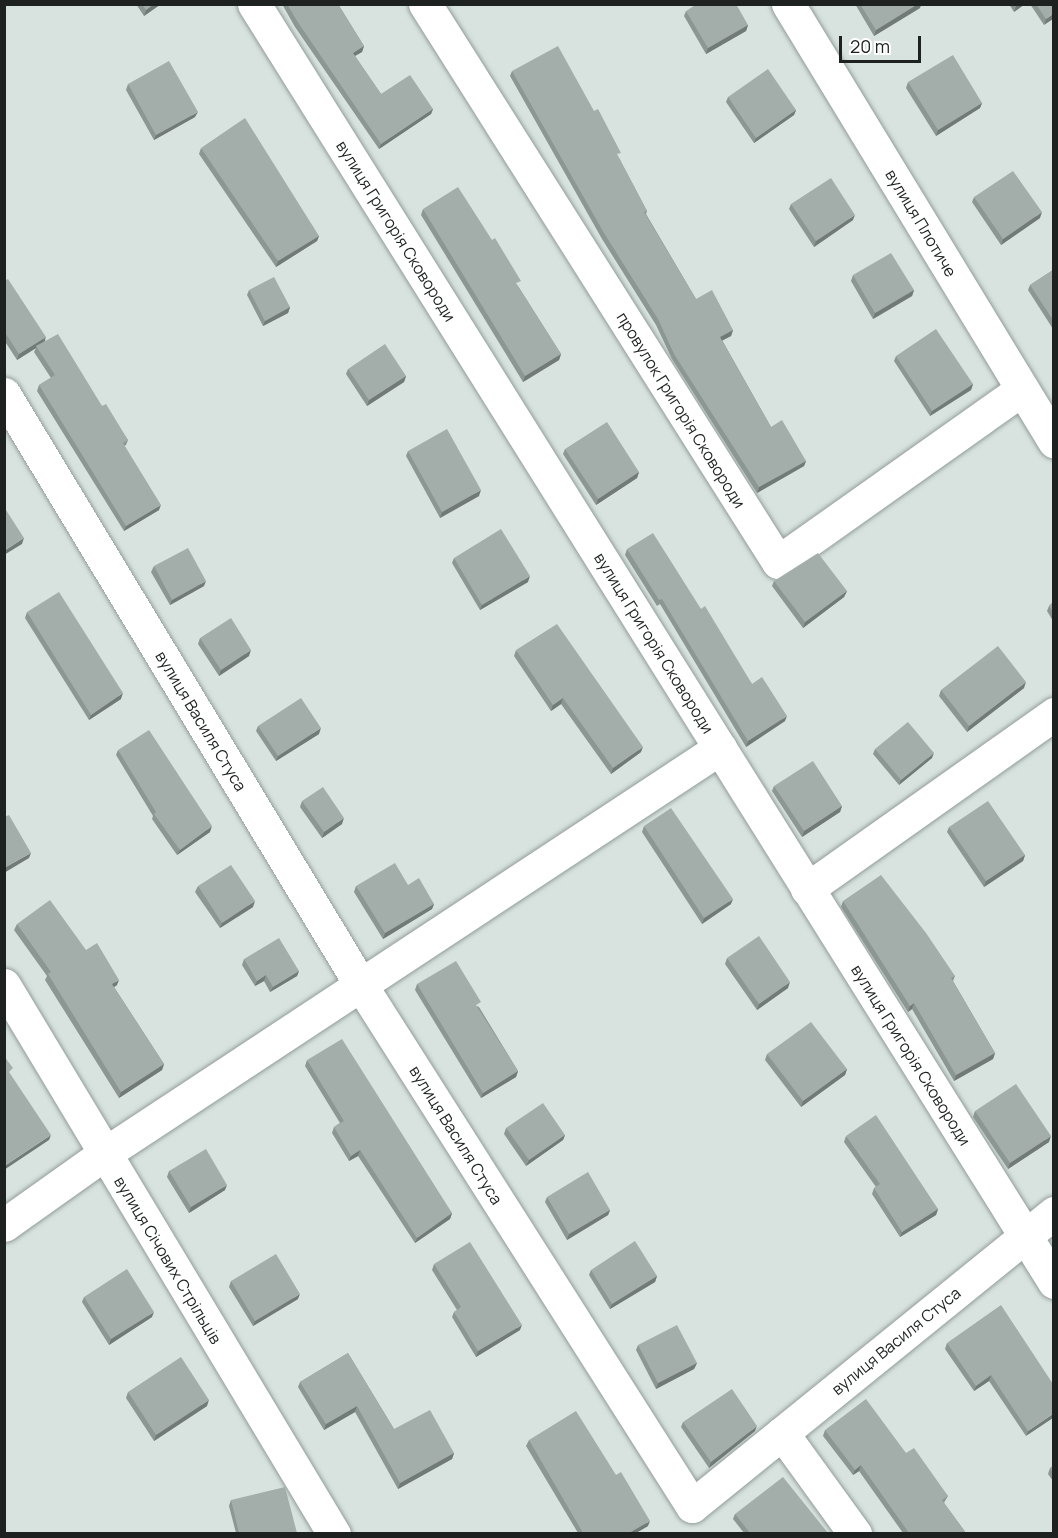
<!DOCTYPE html>
<meta charset="utf-8">
<style>
body{margin:0}
#map{position:relative;width:1058px;height:1538px;overflow:hidden;background:#d8e3df;font-family:Manrope,sans-serif}
div>[style]{position:absolute}
[style*='--x']{left:calc(var(--x)*1px);top:calc(var(--y)*1px);width:calc(var(--w)*1px);rotate:calc(var(--a)*1deg)}
.roads{filter:drop-shadow(0 0 2px #929d99) drop-shadow(0 0 2px #929d99)}
.minor>*{height:33px;margin:-16.5px;padding:0 16.5px;transform-origin:16.5px;border-radius:16.5px;background:#fff}
.wall>*{inset:0;background:#8c9692}
.shaded-wall>*{inset:0;background:#727a77}
.building>*{inset:0;background:#a3aeaa}
span{translate:-50% -50%;white-space:nowrap;text-align:center;line-height:1.15;-webkit-text-stroke:5px #fff;paint-order:stroke}
.street-label{font-size:16px;color:#1d2120}
.frame{position:absolute;inset:0;border:6px solid #1d2120;pointer-events:none}
.scale{position:absolute;left:839px;top:36px;width:82px;height:27px;box-sizing:border-box;border:3px solid #1d2120;border-top:0;padding-left:8px;font-size:18px;line-height:21px;white-space:nowrap;color:#1d2120;-webkit-text-stroke:4px #fff;paint-order:stroke}
</style>
<div id="map">
<div class="roads">
<div class="minor">
<div style="--x:254;--y:4;--w:1508;--a:57.95"></div>
<div style="--x:425;--y:4;--w:660;--a:57.68"></div>
<div style="--x:778;--y:562;--w:299;--a:-35.3"></div>
<div style="--x:788;--y:4;--w:512;--a:58.67"></div>
<div style="--x:4;--y:394;--w:693;--a:58.88"></div>
<div style="--x:362;--y:987;--w:615;--a:57.55"></div>
<div style="--x:692;--y:1506;--w:466;--a:-39"></div>
<div style="--x:807;--y:889;--w:303;--a:-35.3"></div>
<div style="--x:4;--y:985;--w:641;--a:58.99"></div>
<div style="--x:4;--y:1225;--w:123;--a:-35.4"></div>
<div style="--x:104;--y:1154;--w:738;--a:-33.39"></div>
<div style="--x:782;--y:1433;--w:125;--a:54.1"></div>
</div>
</div>
<div class="wall">
<div style="clip-path:polygon(136px 4px,161px 4px,144px 16px)"></div>
<div style="clip-path:polygon(282px 4px,338px 4px,364px 46px,362px 52px,355px 56px,381px 94px,433px 109px,431px 114px,379px 149px,295px 27px)"></div>
<div style="clip-path:polygon(855px 4px,921px 4px,920px 8px,874px 36px)"></div>
<div style="clip-path:polygon(1009px 4px,1025px 4px,1014px 12px)"></div>
<div style="clip-path:polygon(1030px 4px,1053px 4px,1044px 25px)"></div>
<div style="clip-path:polygon(686px 11px,748px 25px,746px 31px,706px 54px,684px 16px)"></div>
<div style="clip-path:polygon(512px 71px,619px 158px,647px 211px,646px 214px,696px 299px,733px 330px,731px 336px,722px 340px,771px 427px,806px 461px,804px 466px,757px 493px,672px 359px,656px 325px,602px 239px,510px 76px)"></div>
<div style="clip-path:polygon(908px 82px,982px 103px,980px 108px,936px 136px,906px 88px)"></div>
<div style="clip-path:polygon(128px 84px,195px 117px,154px 140px,126px 90px)"></div>
<div style="clip-path:polygon(728px 97px,796px 110px,794px 115px,754px 143px,726px 102px)"></div>
<div style="clip-path:polygon(201px 148px,319px 236px,317px 241px,276px 267px,199px 154px)"></div>
<div style="clip-path:polygon(974px 197px,1040px 218px,1001px 245px,972px 202px)"></div>
<div style="clip-path:polygon(791px 204px,853px 220px,814px 247px,789px 209px)"></div>
<div style="clip-path:polygon(423px 209px,518px 286px,561px 354px,559px 360px,523px 382px,421px 215px)"></div>
<div style="clip-path:polygon(1053px 270px,1053px 329px,1028px 290px,1030px 285px)"></div>
<div style="clip-path:polygon(853px 275px,914px 290px,912px 296px,873px 319px,851px 281px)"></div>
<div style="clip-path:polygon(4px 281px,45px 341px,102px 406px,128px 440px,126px 445px,124px 446px,159px 510px,124px 531px,37px 391px,39px 385px,51px 378px,34px 352px,36px 348px,17px 360px,4px 340px)"></div>
<div style="clip-path:polygon(249px 290px,290px 307px,288px 313px,263px 326px,247px 295px)"></div>
<div style="clip-path:polygon(896px 356px,973px 384px,971px 390px,930px 416px,894px 361px)"></div>
<div style="clip-path:polygon(348px 369px,406px 376px,404px 382px,367px 406px,346px 374px)"></div>
<div style="clip-path:polygon(565px 449px,639px 472px,637px 478px,596px 505px,563px 454px)"></div>
<div style="clip-path:polygon(408px 451px,479px 496px,440px 518px,406px 456px)"></div>
<div style="clip-path:polygon(627px 549px,701px 609px,752px 684px,785px 721px,746px 747px,660px 604px,657px 606px,625px 555px)"></div>
<div style="clip-path:polygon(454px 558px,528px 582px,480px 610px,452px 563px)"></div>
<div style="clip-path:polygon(154px 566px,204px 586px,170px 605px,151px 572px)"></div>
<div style="clip-path:polygon(774px 581px,847px 591px,844px 597px,803px 628px,772px 586px)"></div>
<div style="clip-path:polygon(1053px 602px,1053px 621px,1047px 611px,1049px 606px)"></div>
<div style="clip-path:polygon(27px 612px,121px 699px,89px 720px,25px 618px)"></div>
<div style="clip-path:polygon(200px 638px,249px 656px,219px 676px,198px 644px)"></div>
<div style="clip-path:polygon(516px 650px,641px 752px,611px 774px,561px 704px,551px 711px,514px 656px)"></div>
<div style="clip-path:polygon(1024px 688px,967px 732px,939px 696px,941px 690px)"></div>
<div style="clip-path:polygon(258px 726px,319px 734px,276px 761px,256px 731px)"></div>
<div style="clip-path:polygon(875px 749px,932px 758px,899px 785px,873px 754px)"></div>
<div style="clip-path:polygon(118px 750px,210px 832px,177px 855px,152px 819px,153px 816px,116px 755px)"></div>
<div style="clip-path:polygon(774px 786px,842px 806px,840px 812px,802px 837px,772px 791px)"></div>
<div style="clip-path:polygon(302px 801px,342px 824px,322px 838px,300px 807px)"></div>
<div style="clip-path:polygon(644px 826px,731px 904px,702px 924px,642px 832px)"></div>
<div style="clip-path:polygon(949px 827px,1025px 855px,1023px 861px,984px 887px,947px 832px)"></div>
<div style="clip-path:polygon(408px 885px,434px 904px,432px 909px,383px 939px,354px 892px,356px 886px)"></div>
<div style="clip-path:polygon(198px 886px,253px 907px,220px 928px,195px 892px)"></div>
<div style="clip-path:polygon(843px 901px,955px 976px,953px 981px,995px 1053px,993px 1059px,954px 1081px,912px 1009px,908px 1012px,841px 907px)"></div>
<div style="clip-path:polygon(17px 924px,86px 950px,117px 985px,114px 987px,164px 1064px,162px 1070px,119px 1098px,45px 980px,47px 976px,14px 930px)"></div>
<div style="clip-path:polygon(727px 958px,788px 988px,757px 1010px,725px 964px)"></div>
<div style="clip-path:polygon(244px 959px,299px 971px,297px 976px,270px 992px,264px 981px,255px 986px,242px 965px)"></div>
<div style="clip-path:polygon(417px 984px,479px 1007px,518px 1071px,516px 1077px,481px 1098px,415px 990px)"></div>
<div style="clip-path:polygon(767px 1054px,847px 1069px,845px 1075px,801px 1107px,765px 1060px)"></div>
<div style="clip-path:polygon(307px 1060px,452px 1213px,450px 1219px,415px 1243px,358px 1156px,349px 1161px,332px 1133px,334px 1127px,340px 1123px,305px 1066px)"></div>
<div style="clip-path:polygon(975px 1111px,1049px 1142px,1008px 1169px,973px 1117px)"></div>
<div style="clip-path:polygon(506px 1128px,565px 1135px,563px 1140px,526px 1166px,504px 1134px)"></div>
<div style="clip-path:polygon(846px 1136px,938px 1209px,936px 1215px,900px 1237px,872px 1194px,874px 1188px,876px 1187px,844px 1142px)"></div>
<div style="clip-path:polygon(169px 1171px,225px 1190px,189px 1213px,167px 1177px)"></div>
<div style="clip-path:polygon(547px 1197px,610px 1210px,608px 1215px,567px 1240px,545px 1202px)"></div>
<div style="clip-path:polygon(434px 1264px,520px 1330px,476px 1357px,452px 1317px,454px 1312px,457px 1310px,432px 1270px)"></div>
<div style="clip-path:polygon(591px 1270px,657px 1276px,655px 1282px,610px 1309px,589px 1275px)"></div>
<div style="clip-path:polygon(231px 1281px,298px 1299px,253px 1326px,229px 1287px)"></div>
<div style="clip-path:polygon(84px 1297px,152px 1317px,109px 1345px,82px 1302px)"></div>
<div style="clip-path:polygon(947px 1343px,1053px 1384px,1026px 1436px,989px 1381px,974px 1391px,945px 1349px)"></div>
<div style="clip-path:polygon(638px 1345px,697px 1363px,694px 1369px,656px 1389px,636px 1350px)"></div>
<div style="clip-path:polygon(348px 1353px,394px 1429px,454px 1453px,452px 1459px,398px 1489px,355px 1412px,324px 1430px,298px 1387px,300px 1382px)"></div>
<div style="clip-path:polygon(128px 1392px,207px 1406px,154px 1441px,126px 1398px)"></div>
<div style="clip-path:polygon(683px 1422px,755px 1431px,709px 1468px,681px 1427px)"></div>
<div style="clip-path:polygon(825px 1430px,906px 1453px,948px 1496px,945px 1501px,944px 1503px,966px 1533px,903px 1533px,859px 1471px,853px 1475px,823px 1436px)"></div>
<div style="clip-path:polygon(529px 1440px,616px 1475px,648px 1526px,636px 1533px,578px 1533px,526px 1446px)"></div>
<div style="clip-path:polygon(1053px 1466px,1053px 1481px,1048px 1474px,1050px 1468px)"></div>
<div style="clip-path:polygon(231px 1500px,297px 1533px,236px 1533px,229px 1506px)"></div>
<div style="clip-path:polygon(735px 1514px,828px 1533px,744px 1533px,733px 1519px)"></div>
</div>
<div class="shaded-wall">
<div style="clip-path:polygon(154px 4px,161px 4px,144px 16px,146px 10px)"></div>
<div style="clip-path:polygon(918px 4px,921px 4px,920px 8px,874px 36px,876px 30px)"></div>
<div style="clip-path:polygon(1018px 4px,1025px 4px,1014px 12px,1016px 6px)"></div>
<div style="clip-path:polygon(1053px 14px,1053px 19px,1044px 25px,1046px 19px)"></div>
<div style="clip-path:polygon(748px 25px,746px 31px,706px 54px,708px 48px)"></div>
<div style="clip-path:polygon(364px 46px,362px 52px,351px 58px,353px 53px)"></div>
<div style="clip-path:polygon(982px 103px,980px 108px,936px 136px,938px 130px)"></div>
<div style="clip-path:polygon(433px 109px,431px 114px,379px 149px,381px 144px)"></div>
<div style="clip-path:polygon(796px 110px,794px 115px,754px 143px,756px 138px)"></div>
<div style="clip-path:polygon(198px 112px,195px 117px,154px 140px,156px 135px)"></div>
<div style="clip-path:polygon(1042px 212px,1040px 218px,1001px 245px,1003px 239px)"></div>
<div style="clip-path:polygon(855px 215px,853px 220px,814px 247px,816px 241px)"></div>
<div style="clip-path:polygon(319px 236px,317px 241px,276px 267px,278px 261px)"></div>
<div style="clip-path:polygon(914px 290px,912px 296px,873px 319px,875px 313px)"></div>
<div style="clip-path:polygon(290px 307px,288px 313px,263px 326px,265px 321px)"></div>
<div style="clip-path:polygon(733px 330px,731px 336px,718px 343px,720px 337px)"></div>
<div style="clip-path:polygon(46px 337px,44px 343px,36px 346px,36px 348px,17px 360px,19px 354px)"></div>
<div style="clip-path:polygon(561px 354px,559px 360px,523px 382px,525px 376px)"></div>
<div style="clip-path:polygon(406px 376px,404px 382px,367px 406px,369px 400px)"></div>
<div style="clip-path:polygon(973px 384px,971px 390px,930px 416px,932px 411px)"></div>
<div style="clip-path:polygon(806px 461px,804px 466px,757px 493px,759px 487px)"></div>
<div style="clip-path:polygon(639px 472px,637px 478px,596px 505px,598px 499px)"></div>
<div style="clip-path:polygon(481px 490px,479px 496px,440px 518px,442px 512px)"></div>
<div style="clip-path:polygon(161px 505px,159px 510px,124px 531px,126px 526px)"></div>
<div style="clip-path:polygon(24px 538px,22px 544px,4px 555px,4px 551px)"></div>
<div style="clip-path:polygon(530px 576px,528px 582px,480px 610px,482px 605px)"></div>
<div style="clip-path:polygon(206px 581px,204px 586px,170px 605px,172px 600px)"></div>
<div style="clip-path:polygon(847px 591px,844px 597px,803px 628px,805px 622px)"></div>
<div style="clip-path:polygon(251px 650px,249px 656px,219px 676px,221px 670px)"></div>
<div style="clip-path:polygon(1026px 682px,1024px 688px,967px 732px,969px 726px)"></div>
<div style="clip-path:polygon(123px 693px,121px 699px,89px 720px,91px 715px)"></div>
<div style="clip-path:polygon(563px 698px,561px 704px,551px 711px,553px 705px)"></div>
<div style="clip-path:polygon(787px 716px,785px 721px,746px 747px,748px 741px)"></div>
<div style="clip-path:polygon(321px 728px,319px 734px,276px 761px,278px 756px)"></div>
<div style="clip-path:polygon(643px 747px,641px 752px,611px 774px,613px 768px)"></div>
<div style="clip-path:polygon(934px 753px,932px 758px,899px 785px,901px 780px)"></div>
<div style="clip-path:polygon(842px 806px,840px 812px,802px 837px,804px 831px)"></div>
<div style="clip-path:polygon(344px 818px,342px 824px,322px 838px,324px 832px)"></div>
<div style="clip-path:polygon(212px 826px,210px 832px,177px 855px,180px 850px)"></div>
<div style="clip-path:polygon(31px 853px,29px 858px,4px 873px,4px 868px)"></div>
<div style="clip-path:polygon(1025px 855px,1023px 861px,984px 887px,986px 881px)"></div>
<div style="clip-path:polygon(733px 899px,731px 904px,702px 924px,704px 918px)"></div>
<div style="clip-path:polygon(255px 901px,253px 907px,220px 928px,222px 923px)"></div>
<div style="clip-path:polygon(434px 904px,432px 909px,383px 939px,385px 933px)"></div>
<div style="clip-path:polygon(299px 971px,297px 976px,270px 992px,273px 987px)"></div>
<div style="clip-path:polygon(266px 975px,264px 981px,255px 986px,257px 981px)"></div>
<div style="clip-path:polygon(119px 980px,117px 985px,110px 990px,112px 984px)"></div>
<div style="clip-path:polygon(790px 982px,788px 988px,757px 1010px,759px 1004px)"></div>
<div style="clip-path:polygon(914px 1003px,912px 1009px,908px 1012px,910px 1006px)"></div>
<div style="clip-path:polygon(995px 1053px,993px 1059px,954px 1081px,956px 1075px)"></div>
<div style="clip-path:polygon(164px 1064px,162px 1070px,119px 1098px,121px 1092px)"></div>
<div style="clip-path:polygon(847px 1069px,845px 1075px,801px 1107px,803px 1101px)"></div>
<div style="clip-path:polygon(518px 1071px,516px 1077px,481px 1098px,483px 1093px)"></div>
<div style="clip-path:polygon(51px 1135px,49px 1140px,4px 1170px,6px 1165px)"></div>
<div style="clip-path:polygon(565px 1135px,563px 1140px,526px 1166px,529px 1160px)"></div>
<div style="clip-path:polygon(1051px 1136px,1049px 1142px,1008px 1169px,1010px 1163px)"></div>
<div style="clip-path:polygon(360px 1150px,358px 1156px,349px 1161px,351px 1156px)"></div>
<div style="clip-path:polygon(227px 1185px,225px 1190px,189px 1213px,191px 1207px)"></div>
<div style="clip-path:polygon(938px 1209px,936px 1215px,900px 1237px,902px 1232px)"></div>
<div style="clip-path:polygon(610px 1210px,608px 1215px,567px 1240px,569px 1234px)"></div>
<div style="clip-path:polygon(452px 1213px,450px 1219px,415px 1243px,417px 1238px)"></div>
<div style="clip-path:polygon(657px 1276px,655px 1282px,610px 1309px,612px 1304px)"></div>
<div style="clip-path:polygon(300px 1294px,298px 1299px,253px 1326px,255px 1321px)"></div>
<div style="clip-path:polygon(154px 1312px,152px 1317px,109px 1345px,111px 1339px)"></div>
<div style="clip-path:polygon(522px 1325px,520px 1330px,476px 1357px,478px 1351px)"></div>
<div style="clip-path:polygon(697px 1363px,694px 1369px,656px 1389px,658px 1383px)"></div>
<div style="clip-path:polygon(991px 1375px,989px 1381px,974px 1391px,976px 1386px)"></div>
<div style="clip-path:polygon(209px 1400px,207px 1406px,154px 1441px,156px 1435px)"></div>
<div style="clip-path:polygon(357px 1406px,355px 1412px,324px 1430px,326px 1424px)"></div>
<div style="clip-path:polygon(1053px 1414px,1053px 1418px,1026px 1436px,1028px 1431px)"></div>
<div style="clip-path:polygon(757px 1426px,755px 1431px,709px 1468px,711px 1462px)"></div>
<div style="clip-path:polygon(454px 1453px,452px 1459px,398px 1489px,400px 1483px)"></div>
<div style="clip-path:polygon(861px 1465px,859px 1471px,853px 1475px,855px 1470px)"></div>
<div style="clip-path:polygon(650px 1521px,648px 1526px,636px 1533px,629px 1533px)"></div>
</div>
<div class="building">
<div style="clip-path:polygon(142px 4px,154px 4px,146px 10px)"></div>
<div style="clip-path:polygon(287px 4px,338px 4px,364px 46px,353px 53px,381px 94px,410px 75px,433px 109px,381px 144px,297px 21px)"></div>
<div style="clip-path:polygon(697px 4px,736px 4px,748px 25px,708px 48px,686px 11px)"></div>
<div style="clip-path:polygon(860px 4px,918px 4px,876px 30px)"></div>
<div style="clip-path:polygon(1036px 4px,1053px 4px,1053px 14px,1046px 19px)"></div>
<div style="clip-path:polygon(558px 46px,594px 111px,598px 109px,621px 153px,617px 154px,647px 211px,644px 212px,696px 299px,712px 290px,733px 330px,720px 337px,771px 427px,782px 420px,806px 461px,759px 487px,674px 354px,658px 319px,604px 233px,512px 71px)"></div>
<div style="clip-path:polygon(953px 55px,982px 103px,938px 130px,908px 82px)"></div>
<div style="clip-path:polygon(169px 61px,198px 112px,156px 135px,128px 84px)"></div>
<div style="clip-path:polygon(768px 69px,796px 110px,756px 138px,728px 97px)"></div>
<div style="clip-path:polygon(245px 118px,319px 236px,278px 261px,201px 148px)"></div>
<div style="clip-path:polygon(1013px 171px,1042px 212px,1003px 239px,974px 197px)"></div>
<div style="clip-path:polygon(831px 178px,855px 215px,816px 241px,791px 204px)"></div>
<div style="clip-path:polygon(458px 187px,492px 240px,495px 238px,521px 281px,516px 283px,561px 354px,525px 376px,423px 209px)"></div>
<div style="clip-path:polygon(891px 253px,914px 290px,875px 313px,853px 275px)"></div>
<div style="clip-path:polygon(1053px 270px,1053px 320px,1030px 285px)"></div>
<div style="clip-path:polygon(274px 277px,290px 307px,265px 321px,249px 290px)"></div>
<div style="clip-path:polygon(8px 279px,46px 337px,19px 354px,4px 331px,4px 281px)"></div>
<div style="clip-path:polygon(936px 329px,973px 384px,932px 411px,896px 356px)"></div>
<div style="clip-path:polygon(58px 334px,102px 406px,106px 404px,128px 440px,123px 443px,161px 505px,126px 526px,39px 385px,55px 375px,36px 346px)"></div>
<div style="clip-path:polygon(385px 344px,406px 376px,369px 400px,348px 369px)"></div>
<div style="clip-path:polygon(607px 422px,639px 472px,598px 499px,565px 449px)"></div>
<div style="clip-path:polygon(447px 429px,481px 490px,442px 512px,408px 451px)"></div>
<div style="clip-path:polygon(4px 507px,24px 538px,4px 551px)"></div>
<div style="clip-path:polygon(501px 529px,530px 576px,482px 605px,454px 558px)"></div>
<div style="clip-path:polygon(653px 533px,701px 609px,705px 606px,752px 684px,762px 677px,787px 716px,748px 741px,662px 599px,659px 600px,627px 549px)"></div>
<div style="clip-path:polygon(188px 548px,206px 581px,172px 600px,154px 566px)"></div>
<div style="clip-path:polygon(818px 553px,847px 591px,805px 622px,774px 581px)"></div>
<div style="clip-path:polygon(59px 592px,123px 693px,91px 715px,27px 612px)"></div>
<div style="clip-path:polygon(1053px 602px,1053px 612px,1049px 606px)"></div>
<div style="clip-path:polygon(231px 618px,251px 650px,221px 670px,200px 638px)"></div>
<div style="clip-path:polygon(557px 624px,643px 747px,613px 768px,563px 698px,553px 705px,516px 650px)"></div>
<div style="clip-path:polygon(998px 646px,1026px 682px,969px 726px,941px 690px)"></div>
<div style="clip-path:polygon(301px 698px,321px 728px,278px 756px,258px 726px)"></div>
<div style="clip-path:polygon(908px 722px,934px 753px,901px 780px,875px 749px)"></div>
<div style="clip-path:polygon(149px 730px,212px 826px,180px 850px,154px 814px,156px 812px,118px 750px)"></div>
<div style="clip-path:polygon(813px 761px,842px 806px,804px 831px,774px 786px)"></div>
<div style="clip-path:polygon(323px 787px,344px 818px,324px 832px,302px 801px)"></div>
<div style="clip-path:polygon(988px 801px,1025px 855px,986px 881px,949px 827px)"></div>
<div style="clip-path:polygon(671px 808px,733px 899px,704px 918px,644px 826px)"></div>
<div style="clip-path:polygon(9px 815px,31px 853px,4px 868px,4px 817px)"></div>
<div style="clip-path:polygon(395px 863px,408px 885px,419px 878px,434px 904px,385px 933px,356px 886px)"></div>
<div style="clip-path:polygon(231px 865px,255px 901px,222px 923px,198px 886px)"></div>
<div style="clip-path:polygon(881px 875px,926px 933px,955px 976px,951px 978px,995px 1053px,956px 1075px,914px 1003px,910px 1006px,843px 901px)"></div>
<div style="clip-path:polygon(50px 900px,86px 950px,97px 943px,119px 980px,112px 984px,164px 1064px,121px 1092px,48px 974px,51px 972px,17px 924px)"></div>
<div style="clip-path:polygon(759px 936px,790px 982px,759px 1004px,727px 958px)"></div>
<div style="clip-path:polygon(279px 938px,299px 971px,273px 987px,266px 975px,257px 981px,244px 959px)"></div>
<div style="clip-path:polygon(456px 961px,481px 1002px,476px 1005px,518px 1071px,483px 1093px,417px 984px)"></div>
<div style="clip-path:polygon(811px 1022px,847px 1069px,803px 1101px,767px 1054px)"></div>
<div style="clip-path:polygon(342px 1039px,452px 1213px,417px 1238px,360px 1150px,351px 1156px,334px 1127px,344px 1121px,307px 1060px)"></div>
<div style="clip-path:polygon(4px 1056px,13px 1068px,9px 1072px,51px 1135px,6px 1165px,4px 1163px)"></div>
<div style="clip-path:polygon(1016px 1084px,1051px 1136px,1010px 1163px,975px 1111px)"></div>
<div style="clip-path:polygon(543px 1103px,565px 1135px,529px 1160px,506px 1128px)"></div>
<div style="clip-path:polygon(876px 1115px,938px 1209px,902px 1232px,874px 1188px,880px 1184px,846px 1136px)"></div>
<div style="clip-path:polygon(206px 1149px,227px 1185px,191px 1207px,169px 1171px)"></div>
<div style="clip-path:polygon(588px 1172px,610px 1210px,569px 1234px,547px 1197px)"></div>
<div style="clip-path:polygon(635px 1241px,657px 1276px,612px 1304px,591px 1270px)"></div>
<div style="clip-path:polygon(470px 1242px,522px 1325px,478px 1351px,454px 1312px,461px 1307px,434px 1264px)"></div>
<div style="clip-path:polygon(276px 1254px,300px 1294px,255px 1321px,231px 1281px)"></div>
<div style="clip-path:polygon(127px 1269px,154px 1312px,111px 1339px,84px 1297px)"></div>
<div style="clip-path:polygon(1001px 1305px,1053px 1384px,1053px 1414px,1028px 1431px,991px 1375px,976px 1386px,947px 1343px)"></div>
<div style="clip-path:polygon(677px 1325px,697px 1363px,658px 1383px,638px 1345px)"></div>
<div style="clip-path:polygon(348px 1353px,394px 1429px,430px 1410px,454px 1453px,400px 1483px,357px 1406px,326px 1424px,300px 1382px)"></div>
<div style="clip-path:polygon(181px 1357px,209px 1400px,156px 1435px,128px 1392px)"></div>
<div style="clip-path:polygon(732px 1389px,757px 1426px,711px 1462px,683px 1422px)"></div>
<div style="clip-path:polygon(866px 1399px,906px 1453px,914px 1448px,948px 1496px,942px 1500px,966px 1533px,909px 1533px,861px 1465px,855px 1470px,825px 1430px)"></div>
<div style="clip-path:polygon(576px 1411px,616px 1475px,621px 1472px,650px 1521px,629px 1533px,583px 1533px,529px 1440px)"></div>
<div style="clip-path:polygon(1053px 1466px,1053px 1473px,1050px 1468px)"></div>
<div style="clip-path:polygon(783px 1477px,828px 1533px,750px 1533px,735px 1514px)"></div>
<div style="clip-path:polygon(285px 1487px,297px 1533px,239px 1533px,231px 1500px)"></div>
</div>
<div class="street-label">
<span style="left:921px;top:223px;rotate:59deg">вулиця Плотиче</span>
<span style="left:396px;top:231px;rotate:58deg">вулиця Григорія Сковороди</span>
<span style="left:681px;top:410px;rotate:58deg">провулок Григорія Сковороди</span>
<span style="left:654px;top:643px;rotate:58deg">вулиця Григорія Сковороди</span>
<span style="left:201px;top:721px;rotate:59deg">вулиця Василя Стуса</span>
<span style="left:911px;top:1055px;rotate:58deg">вулиця Григорія Сковороди</span>
<span style="left:456px;top:1135px;rotate:58deg">вулиця Василя Стуса</span>
<span style="left:168px;top:1260px;rotate:59deg">вулиця Січових Стрільців</span>
<span style="left:896px;top:1341px;rotate:-39deg">вулиця Василя Стуса</span>
</div>
<div class="frame"></div>
<div class="scale">20 m</div>
</div>
